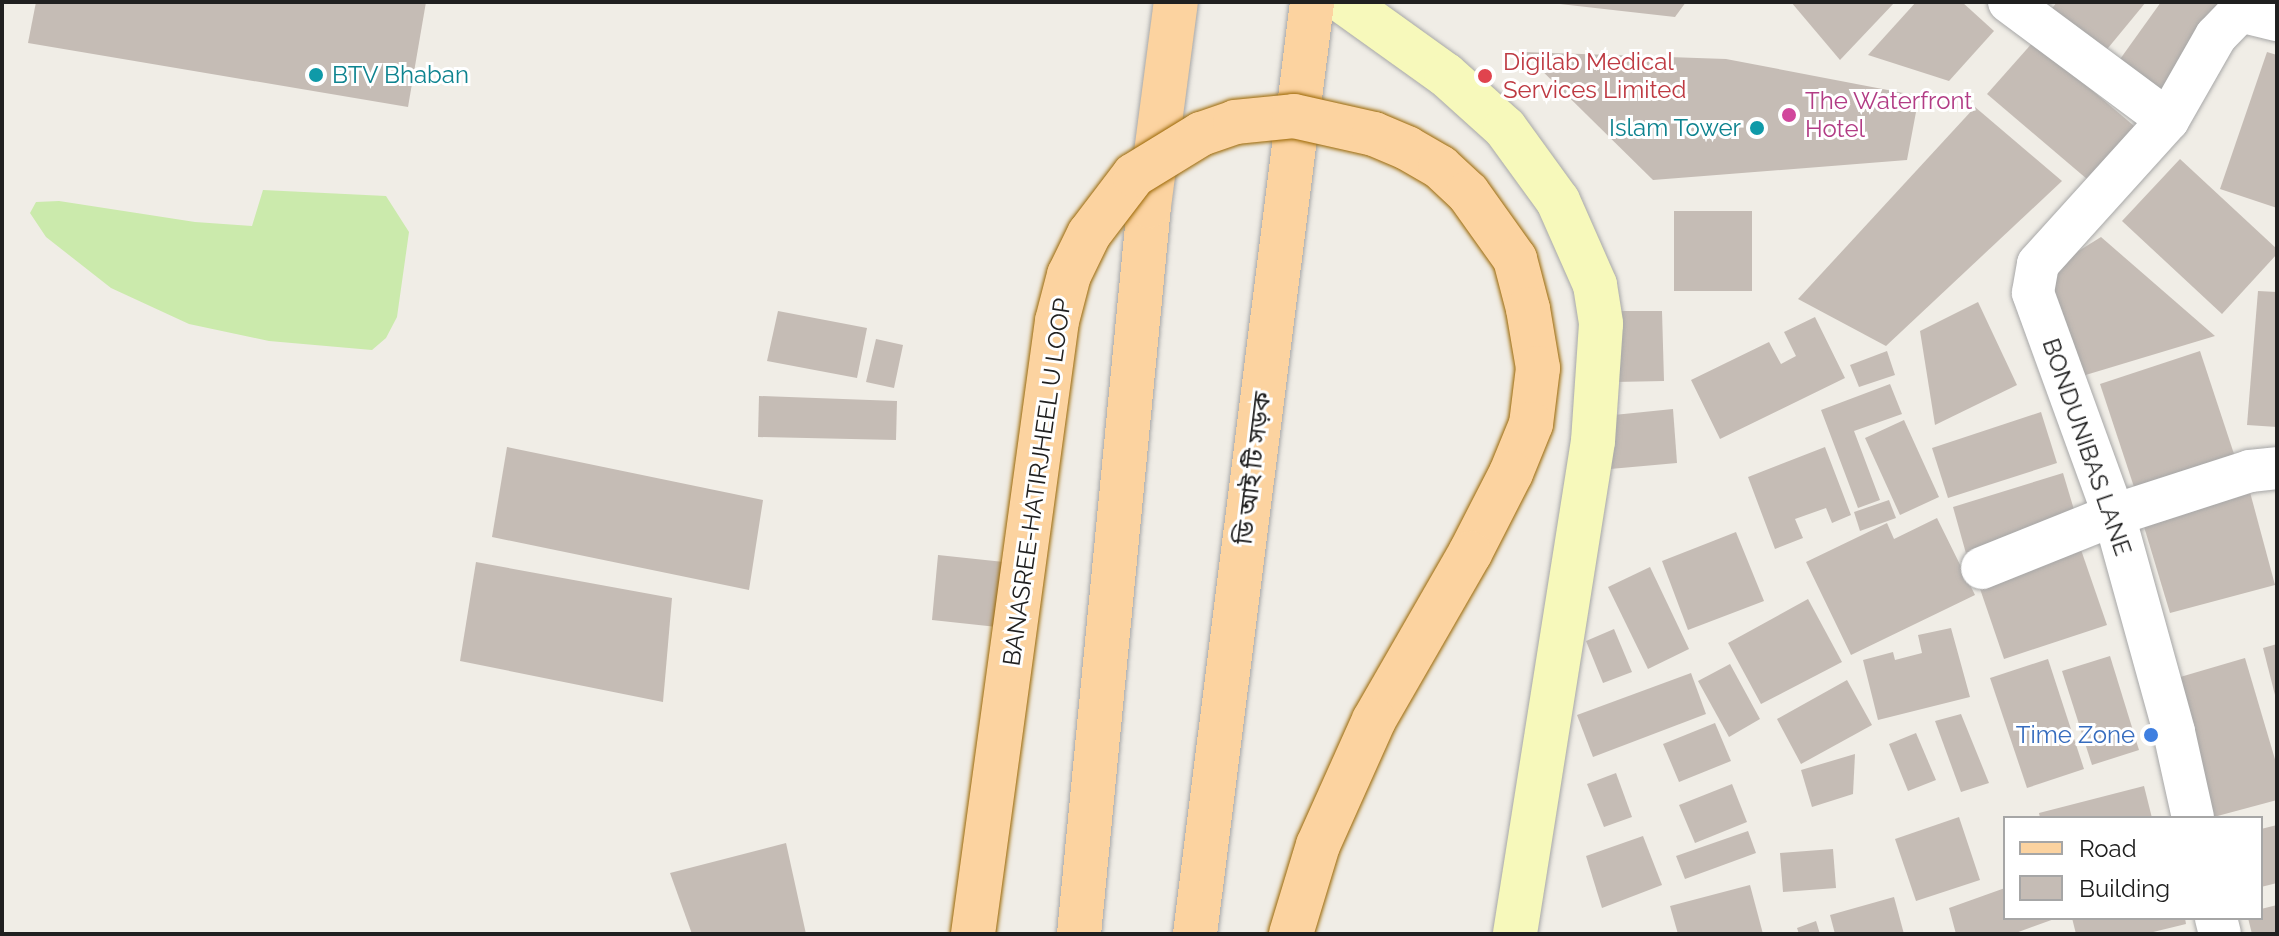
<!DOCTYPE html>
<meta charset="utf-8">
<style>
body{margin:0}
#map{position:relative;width:2279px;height:936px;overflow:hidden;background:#f0ede6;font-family:Raleway,"Noto Sans Bengali",sans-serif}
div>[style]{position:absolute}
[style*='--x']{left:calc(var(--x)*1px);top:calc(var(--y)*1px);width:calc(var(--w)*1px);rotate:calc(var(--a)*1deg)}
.grass>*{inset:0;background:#cbeaac}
.building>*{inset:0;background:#c5bcb5}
.roads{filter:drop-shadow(0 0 2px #a7a7a7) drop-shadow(0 0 2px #a7a7a7)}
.street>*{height:42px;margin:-21px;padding:0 21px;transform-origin:21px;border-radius:21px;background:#fff}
.secondary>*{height:44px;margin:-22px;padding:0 22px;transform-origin:22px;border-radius:22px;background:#f7f9bb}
.primary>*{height:44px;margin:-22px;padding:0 22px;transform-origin:22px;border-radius:22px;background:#fcd3a0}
.bridges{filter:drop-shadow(0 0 2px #9b6600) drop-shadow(0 0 2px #9b6600)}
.primary-bridge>*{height:44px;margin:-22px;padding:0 22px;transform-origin:22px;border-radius:22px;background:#fcd3a0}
.dots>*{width:22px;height:22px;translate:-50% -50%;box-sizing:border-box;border:4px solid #fff;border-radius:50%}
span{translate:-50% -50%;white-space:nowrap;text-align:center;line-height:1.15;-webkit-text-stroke:6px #fff;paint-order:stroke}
.health-label{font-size:24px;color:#be3a42}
.left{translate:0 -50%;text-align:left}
.culture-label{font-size:24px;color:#0d838f}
.right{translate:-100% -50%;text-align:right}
.hotel-label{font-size:24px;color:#b23c85}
.street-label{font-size:24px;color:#202020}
.shop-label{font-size:24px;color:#366cbe}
.frame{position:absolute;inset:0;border:4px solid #202020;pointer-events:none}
.legend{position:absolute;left:2003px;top:816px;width:260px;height:104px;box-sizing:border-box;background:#fff;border:2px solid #a6a6a6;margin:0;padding:10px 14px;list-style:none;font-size:24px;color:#202020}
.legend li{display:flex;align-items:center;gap:16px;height:40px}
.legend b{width:40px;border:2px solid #a6a6a6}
</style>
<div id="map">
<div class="grass">
<div style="clip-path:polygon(263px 190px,386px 196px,409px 232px,397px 317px,386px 338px,372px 350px,269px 341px,189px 324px,111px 288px,46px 237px,30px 213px,36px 202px,59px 201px,195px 222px,252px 226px)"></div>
</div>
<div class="building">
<div style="clip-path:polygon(36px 2px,426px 2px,408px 107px,28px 43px)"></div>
<div style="clip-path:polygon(1542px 2px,1686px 2px,1675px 17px)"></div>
<div style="clip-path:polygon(1791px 2px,1895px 2px,1840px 60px)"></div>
<div style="clip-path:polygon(1916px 2px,1962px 2px,1994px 31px,1949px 81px,1868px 55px)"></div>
<div style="clip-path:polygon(2057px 2px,2146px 2px,2099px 59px,2046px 16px)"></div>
<div style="clip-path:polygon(2161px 2px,2221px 2px,2170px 98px,2118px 62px)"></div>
<div style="clip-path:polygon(2034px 41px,2140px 131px,2094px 185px,1987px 94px)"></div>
<div style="clip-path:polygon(1523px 52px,1726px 59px,1919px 96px,1907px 160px,1653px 180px)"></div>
<div style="clip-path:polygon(2267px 52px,2277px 55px,2277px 208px,2220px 189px)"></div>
<div style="clip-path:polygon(1975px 107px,2062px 181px,1886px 346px,1798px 299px)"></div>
<div style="clip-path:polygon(2180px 159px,2277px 249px,2277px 254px,2222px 314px,2122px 221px)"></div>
<div style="clip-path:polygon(1674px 211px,1752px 211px,1752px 291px,1674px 291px)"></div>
<div style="clip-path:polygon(2101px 237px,2215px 336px,2079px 377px,2040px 275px)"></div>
<div style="clip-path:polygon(2258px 291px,2277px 292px,2277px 427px,2247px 425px)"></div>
<div style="clip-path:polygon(1978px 302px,2017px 385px,1935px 425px,1920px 331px)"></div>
<div style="clip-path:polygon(778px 311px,867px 328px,857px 378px,767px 361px)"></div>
<div style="clip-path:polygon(1614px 311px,1662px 311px,1664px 381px,1615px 382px)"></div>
<div style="clip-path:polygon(1815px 317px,1845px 378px,1720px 439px,1691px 380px,1769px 342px,1781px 364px,1796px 356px,1784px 332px)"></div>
<div style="clip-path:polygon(876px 339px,903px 345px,894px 388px,866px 382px)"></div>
<div style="clip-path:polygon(1887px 351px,1895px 375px,1859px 387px,1850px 365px)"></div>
<div style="clip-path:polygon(2200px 351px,2235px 457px,2135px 490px,2100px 384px)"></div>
<div style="clip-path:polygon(1890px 384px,1902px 414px,1854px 431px,1880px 500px,1858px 508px,1821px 410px)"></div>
<div style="clip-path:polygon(759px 396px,897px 401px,896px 440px,758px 437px)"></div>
<div style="clip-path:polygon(1673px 409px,1677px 463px,1610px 469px,1604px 416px)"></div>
<div style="clip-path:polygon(2041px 412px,2057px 463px,1948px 498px,1932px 448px)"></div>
<div style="clip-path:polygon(1904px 420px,1939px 497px,1900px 515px,1865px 438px)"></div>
<div style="clip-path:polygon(507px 447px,763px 500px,749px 590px,492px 537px)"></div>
<div style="clip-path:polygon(1825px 447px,1851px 515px,1832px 523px,1826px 508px,1795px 519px,1803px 538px,1775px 549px,1748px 477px)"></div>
<div style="clip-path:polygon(2063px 473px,2078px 523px,1967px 557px,1953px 507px)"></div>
<div style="clip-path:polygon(2247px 481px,2275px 585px,2170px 613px,2139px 510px)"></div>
<div style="clip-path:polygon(1889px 500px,1896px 518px,1860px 531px,1854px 512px)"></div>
<div style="clip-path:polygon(1937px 518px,1975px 595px,1851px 655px,1806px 562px,1887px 523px,1894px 539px)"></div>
<div style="clip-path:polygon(1736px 532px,1764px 601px,1688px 630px,1662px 561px)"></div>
<div style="clip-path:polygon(2079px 544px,2107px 625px,2004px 659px,1977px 580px)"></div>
<div style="clip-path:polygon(938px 555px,1032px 565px,1025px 630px,932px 620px)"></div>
<div style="clip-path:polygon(476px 562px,672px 598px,663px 702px,460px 661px)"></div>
<div style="clip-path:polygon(1650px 567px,1689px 649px,1648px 669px,1608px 587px)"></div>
<div style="clip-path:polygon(1808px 599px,1842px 662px,1761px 704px,1728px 643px)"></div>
<div style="clip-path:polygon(1951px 628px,1970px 697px,1878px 720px,1863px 660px,1893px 652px,1895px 660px,1922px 653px,1918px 635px)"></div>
<div style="clip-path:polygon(1614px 629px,1632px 672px,1603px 683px,1586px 641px)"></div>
<div style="clip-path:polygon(2277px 644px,2277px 699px,2276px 699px,2263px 648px)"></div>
<div style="clip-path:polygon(2110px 656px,2139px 750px,2092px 765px,2062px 671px)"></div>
<div style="clip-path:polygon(2245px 658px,2277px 766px,2277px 800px,2210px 818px,2170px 680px)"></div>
<div style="clip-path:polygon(2048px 659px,2084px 769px,2027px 788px,1990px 678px)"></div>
<div style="clip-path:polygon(1730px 664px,1760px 719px,1729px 737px,1698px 681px)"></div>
<div style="clip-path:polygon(1691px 673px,1706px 714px,1593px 757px,1577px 715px)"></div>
<div style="clip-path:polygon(1847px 680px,1872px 725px,1801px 764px,1777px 719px)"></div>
<div style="clip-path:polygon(1961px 714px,1989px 783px,1961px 792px,1935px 721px)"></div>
<div style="clip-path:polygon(1715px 723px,1731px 761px,1679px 782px,1663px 744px)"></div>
<div style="clip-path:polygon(1916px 733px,1936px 780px,1908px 791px,1889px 744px)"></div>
<div style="clip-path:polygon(1855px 754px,1853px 794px,1812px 807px,1801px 770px)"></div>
<div style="clip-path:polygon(1616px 773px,1632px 817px,1604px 827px,1587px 784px)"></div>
<div style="clip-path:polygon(1732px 784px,1747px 822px,1695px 843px,1679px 805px)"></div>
<div style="clip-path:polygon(2144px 786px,2152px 818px,2040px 818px,2039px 813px)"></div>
<div style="clip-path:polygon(1959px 817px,1980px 880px,1916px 901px,1895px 839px)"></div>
<div style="clip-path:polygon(2277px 825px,2277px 883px,2261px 887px,2261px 829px)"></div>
<div style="clip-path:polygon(1748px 831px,1756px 853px,1685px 879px,1676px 856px)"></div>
<div style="clip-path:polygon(1643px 836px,1662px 885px,1602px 908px,1586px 856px)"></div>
<div style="clip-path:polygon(786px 843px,806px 934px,692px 934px,670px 873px)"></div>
<div style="clip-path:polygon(1833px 849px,1836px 888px,1783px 892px,1780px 853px)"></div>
<div style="clip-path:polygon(1750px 885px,1763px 934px,1678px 934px,1670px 906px)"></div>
<div style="clip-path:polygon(2005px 888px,2005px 918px,2057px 918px,2013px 934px,1956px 934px,1949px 908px)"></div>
<div style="clip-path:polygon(1894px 897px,1904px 934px,1835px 934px,1830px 915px)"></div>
<div style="clip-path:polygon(2277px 905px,2277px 934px,2252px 934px,2248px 918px,2261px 918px,2261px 909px)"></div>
<div style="clip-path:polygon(2072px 918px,2185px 918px,2186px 924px,2145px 934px,2076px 934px)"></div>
<div style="clip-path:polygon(1816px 921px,1820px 934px,1799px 934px,1797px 928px)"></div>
</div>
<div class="roads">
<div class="street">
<div style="--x:2009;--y:2;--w:198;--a:36.6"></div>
<div style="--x:2168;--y:120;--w:97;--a:-60.3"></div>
<div style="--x:2216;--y:36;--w:35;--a:-46"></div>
<div style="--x:2240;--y:11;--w:38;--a:14"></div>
<div style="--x:2168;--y:120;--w:194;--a:132.1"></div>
<div style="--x:2038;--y:264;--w:29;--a:100"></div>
<div style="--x:2033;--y:293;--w:236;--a:70"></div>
<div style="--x:2114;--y:515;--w:225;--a:74.5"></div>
<div style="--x:2174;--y:732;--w:88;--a:77.5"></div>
<div style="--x:1982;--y:568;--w:142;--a:-21.9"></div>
<div style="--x:2114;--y:515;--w:143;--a:-17.9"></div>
<div style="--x:2250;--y:471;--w:27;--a:-6"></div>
<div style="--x:2216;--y:918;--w:16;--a:76"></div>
</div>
<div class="secondary">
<div style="--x:1344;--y:2;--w:125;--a:35.6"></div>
<div style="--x:1446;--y:75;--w:79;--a:41.9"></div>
<div style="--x:1505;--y:128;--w:90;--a:54"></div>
<div style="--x:1558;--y:201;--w:92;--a:66.2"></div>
<div style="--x:1595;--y:285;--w:39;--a:81"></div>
<div style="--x:1601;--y:324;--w:117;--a:93.9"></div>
<div style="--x:1593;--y:441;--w:499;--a:99"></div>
</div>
<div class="primary">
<div style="--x:1079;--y:934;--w:731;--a:-84.51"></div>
<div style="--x:1149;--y:206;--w:206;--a:-82.5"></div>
<div style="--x:1195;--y:934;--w:939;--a:-82.84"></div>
</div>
</div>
<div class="bridges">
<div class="primary-bridge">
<div style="--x:973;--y:934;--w:619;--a:-82.2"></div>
<div style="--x:1057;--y:321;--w:48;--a:-75.4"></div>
<div style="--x:1069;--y:275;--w:46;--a:-64"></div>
<div style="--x:1089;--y:234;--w:74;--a:-52.7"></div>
<div style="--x:1134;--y:175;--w:79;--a:-31.5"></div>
<div style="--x:1201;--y:134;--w:36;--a:-19"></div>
<div style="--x:1235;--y:122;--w:59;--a:-5.8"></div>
<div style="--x:1294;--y:116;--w:82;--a:12.7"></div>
<div style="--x:1374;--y:134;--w:36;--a:23"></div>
<div style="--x:1407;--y:148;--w:38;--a:30"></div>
<div style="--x:1440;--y:167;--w:38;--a:43"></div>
<div style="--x:1468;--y:193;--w:81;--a:54.5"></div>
<div style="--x:1515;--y:259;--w:52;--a:75.4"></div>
<div style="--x:1528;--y:309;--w:60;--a:80.4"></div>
<div style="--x:1538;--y:368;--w:56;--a:97.1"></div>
<div style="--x:1531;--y:424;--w:53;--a:112.2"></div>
<div style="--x:1511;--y:473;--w:90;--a:117.1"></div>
<div style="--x:1470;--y:553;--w:193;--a:119.9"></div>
<div style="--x:1374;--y:720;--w:137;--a:114.1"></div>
<div style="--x:1318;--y:845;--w:93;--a:106.9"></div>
</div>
</div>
<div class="dots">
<div style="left:316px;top:75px;background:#0f9aa8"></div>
<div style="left:1485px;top:76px;background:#e0444e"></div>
<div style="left:1789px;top:115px;background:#d1479c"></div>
<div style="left:1757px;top:128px;background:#0f9aa8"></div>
<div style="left:2151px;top:735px;background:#3f7fe0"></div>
</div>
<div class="health-label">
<span class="left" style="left:1503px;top:76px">Digilab Medical<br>Services Limited</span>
</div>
<div class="culture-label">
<span class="left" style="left:332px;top:75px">BTV Bhaban</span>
<span class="right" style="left:1741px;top:128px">Islam Tower</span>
</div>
<div class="hotel-label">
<span class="left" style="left:1805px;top:115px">The Waterfront<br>Hotel</span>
</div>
<div class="street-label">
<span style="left:2087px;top:447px;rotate:71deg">BONDUNIBAS LANE</span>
<span style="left:1253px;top:468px;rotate:-83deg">ডি আই টি সড়ক</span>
<span style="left:1037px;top:482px;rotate:-82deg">BANASREE-HATIRJHEEL U LOOP</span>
</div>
<div class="shop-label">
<span class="right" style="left:2135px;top:735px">Time Zone</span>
</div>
<div class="frame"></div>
<ul class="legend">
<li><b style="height:10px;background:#fcd3a0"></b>Road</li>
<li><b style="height:22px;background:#c5bcb5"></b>Building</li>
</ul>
</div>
